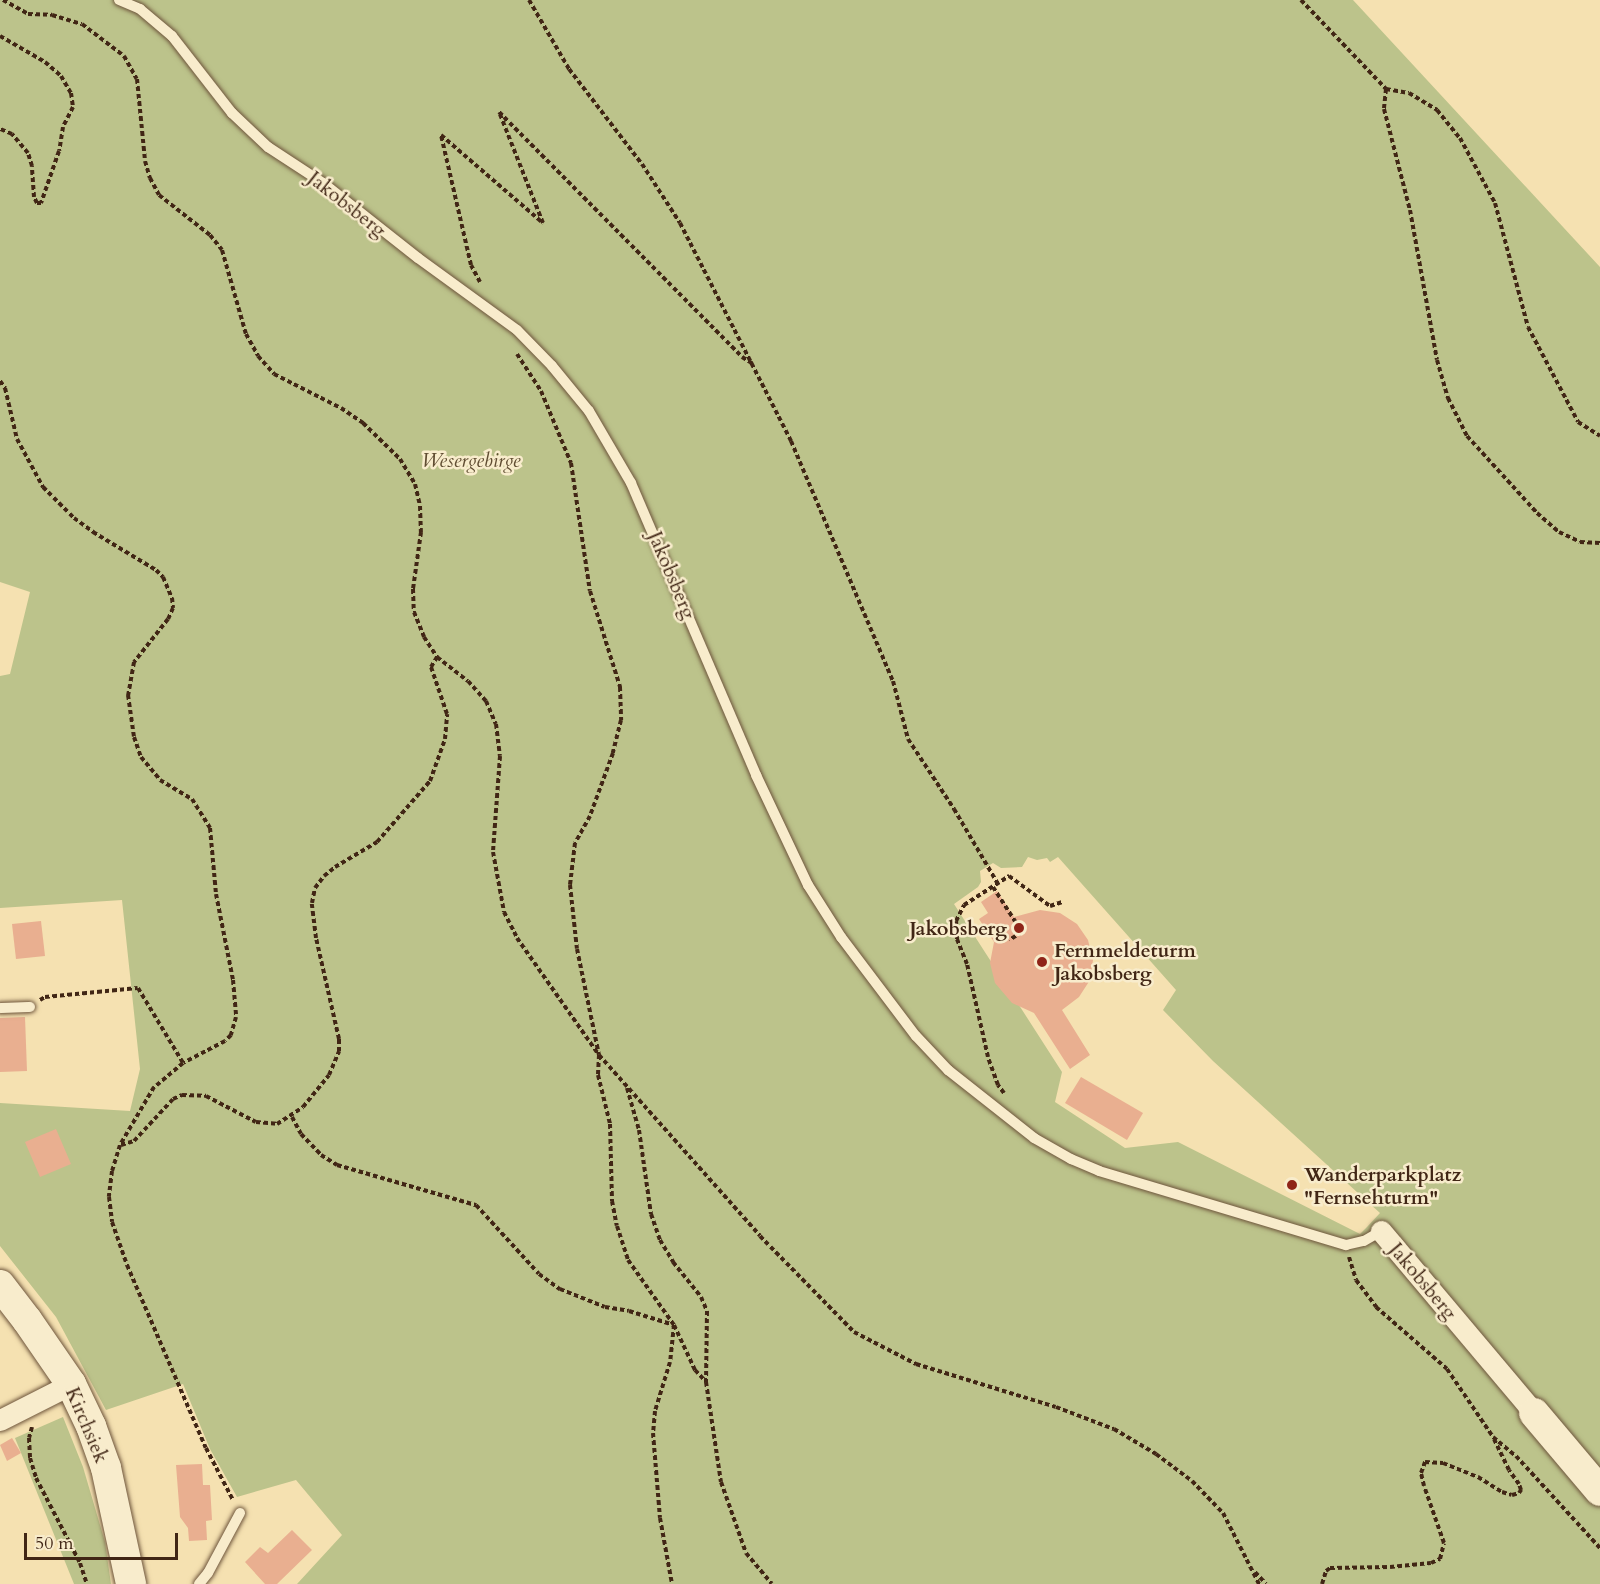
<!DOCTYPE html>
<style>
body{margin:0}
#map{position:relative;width:1600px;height:1584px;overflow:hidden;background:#f5e1b1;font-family:Cardo,serif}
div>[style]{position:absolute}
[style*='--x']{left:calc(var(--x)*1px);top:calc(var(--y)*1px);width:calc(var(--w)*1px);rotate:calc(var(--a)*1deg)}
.green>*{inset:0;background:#bcc38b}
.building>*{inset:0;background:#e9af90}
.path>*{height:4px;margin-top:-2px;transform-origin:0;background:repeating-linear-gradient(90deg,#412615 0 4.5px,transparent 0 7.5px)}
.roads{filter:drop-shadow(0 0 2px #6e553c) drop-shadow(0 0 2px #6e553c)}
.lane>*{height:10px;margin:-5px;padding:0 5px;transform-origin:5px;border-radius:5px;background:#f8eccc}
.street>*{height:21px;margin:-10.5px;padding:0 10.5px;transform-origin:10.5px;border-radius:10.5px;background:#f8eccc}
.secondary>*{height:30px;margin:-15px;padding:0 15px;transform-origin:15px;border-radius:15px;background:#f8eccc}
.dots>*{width:16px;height:16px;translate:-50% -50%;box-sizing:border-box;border:3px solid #f8eccc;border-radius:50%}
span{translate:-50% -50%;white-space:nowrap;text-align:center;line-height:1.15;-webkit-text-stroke:5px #f8eccc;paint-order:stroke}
.street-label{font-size:20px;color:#412615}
.park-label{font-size:20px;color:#604d32;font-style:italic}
.poi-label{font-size:20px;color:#412615;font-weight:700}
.right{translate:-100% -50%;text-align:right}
.left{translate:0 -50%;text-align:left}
.scale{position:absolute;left:24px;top:1533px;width:154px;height:27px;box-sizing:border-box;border:3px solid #412615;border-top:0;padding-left:8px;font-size:18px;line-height:21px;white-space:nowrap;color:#412615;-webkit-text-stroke:4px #f8eccc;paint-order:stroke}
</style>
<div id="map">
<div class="green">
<div style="clip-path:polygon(evenodd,0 0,1353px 0,1600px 267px,1600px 1584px,297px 1584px,342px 1535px,296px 1480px,237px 1497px,210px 1449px,183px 1384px,106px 1410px,56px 1317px,0 1246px,0 1103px,130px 1111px,140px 1069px,122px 900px,0 908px,0 676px,10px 674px,30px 592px,0 582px,0 0,1028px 857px,1037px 860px,1047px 858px,1050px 862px,1058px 857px,1176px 990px,1163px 1010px,1213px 1061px,1380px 1213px,1367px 1227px,1360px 1234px,1178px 1142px,1125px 1148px,1055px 1102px,1062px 1072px,954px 904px,978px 887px,981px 882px,980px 871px,993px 863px,1001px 868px,1022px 867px,1028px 857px)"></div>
<div style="clip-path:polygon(63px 1417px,83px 1467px,105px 1542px,111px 1584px,74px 1584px,15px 1438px)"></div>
</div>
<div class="building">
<div style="clip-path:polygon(997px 891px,1014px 917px,1040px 910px,1060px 913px,1077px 924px,1088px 940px,1093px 960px,1090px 980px,1079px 997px,1062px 1010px,1090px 1055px,1070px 1069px,1034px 1013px,1012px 1003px,995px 983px,990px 963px,994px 942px,979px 919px,988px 913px,981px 902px)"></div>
<div style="clip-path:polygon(41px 921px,45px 956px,16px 959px,12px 924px)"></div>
<div style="clip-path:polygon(25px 1017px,27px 1071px,0 1072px,0 1018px)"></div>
<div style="clip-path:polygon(1081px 1077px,1143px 1113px,1127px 1140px,1065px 1103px)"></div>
<div style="clip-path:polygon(56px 1129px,71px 1164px,40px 1177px,25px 1142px)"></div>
<div style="clip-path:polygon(12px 1438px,21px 1453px,7px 1461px,0 1445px)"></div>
<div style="clip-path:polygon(202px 1464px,203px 1485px,210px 1485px,212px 1520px,206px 1521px,207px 1540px,189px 1541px,188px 1528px,180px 1517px,176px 1465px)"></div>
<div style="clip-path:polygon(292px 1530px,312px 1550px,277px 1584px,265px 1584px,245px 1562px,260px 1547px,268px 1553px)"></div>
</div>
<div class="path">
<div style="--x:3;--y:0;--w:29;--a:29"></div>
<div style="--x:28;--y:14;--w:24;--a:2"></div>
<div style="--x:52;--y:15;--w:31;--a:17"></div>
<div style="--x:82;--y:24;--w:53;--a:37.3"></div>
<div style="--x:124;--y:56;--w:26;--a:61"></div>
<div style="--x:137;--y:79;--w:82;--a:84.4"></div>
<div style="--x:145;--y:161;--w:18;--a:74"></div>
<div style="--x:150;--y:178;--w:19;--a:62"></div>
<div style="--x:159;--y:195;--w:65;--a:38.1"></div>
<div style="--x:210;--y:235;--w:19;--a:51"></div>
<div style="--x:222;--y:250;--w:87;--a:74.1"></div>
<div style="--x:246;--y:334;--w:25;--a:61"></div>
<div style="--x:258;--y:356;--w:24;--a:48"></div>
<div style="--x:274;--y:374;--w:75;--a:26.9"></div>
<div style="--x:341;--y:408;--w:27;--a:34"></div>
<div style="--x:363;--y:423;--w:52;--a:44.2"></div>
<div style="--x:400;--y:459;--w:29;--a:59"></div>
<div style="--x:415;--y:484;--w:23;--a:77"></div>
<div style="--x:420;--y:506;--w:26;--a:88"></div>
<div style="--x:421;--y:532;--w:58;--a:98"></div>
<div style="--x:413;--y:589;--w:23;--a:88"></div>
<div style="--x:414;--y:612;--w:27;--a:68"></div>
<div style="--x:424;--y:637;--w:24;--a:57"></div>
<div style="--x:437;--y:657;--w:39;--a:38"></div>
<div style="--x:468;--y:681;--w:27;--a:48"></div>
<div style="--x:486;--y:701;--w:25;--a:67"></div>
<div style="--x:496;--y:724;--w:32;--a:83"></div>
<div style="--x:500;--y:756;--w:96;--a:94.2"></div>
<div style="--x:493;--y:852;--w:61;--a:79.6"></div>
<div style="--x:504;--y:912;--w:29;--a:63"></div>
<div style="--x:517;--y:938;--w:143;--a:55"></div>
<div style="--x:599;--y:1055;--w:242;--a:48.3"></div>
<div style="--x:760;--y:1236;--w:134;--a:45.6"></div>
<div style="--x:854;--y:1332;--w:70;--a:27.3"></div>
<div style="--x:916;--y:1364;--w:146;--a:17.1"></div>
<div style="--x:1056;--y:1407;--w:62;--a:20.8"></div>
<div style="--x:1114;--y:1429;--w:49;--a:30.8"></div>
<div style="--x:1156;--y:1454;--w:45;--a:36.9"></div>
<div style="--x:1192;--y:1481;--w:45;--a:45.9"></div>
<div style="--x:1223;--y:1513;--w:80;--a:63.1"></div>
<div style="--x:529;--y:0;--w:80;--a:59.9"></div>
<div style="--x:569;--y:69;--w:120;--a:52.5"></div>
<div style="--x:642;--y:164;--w:70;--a:57.2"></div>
<div style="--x:680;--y:223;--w:245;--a:63"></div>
<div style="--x:791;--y:441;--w:261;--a:67"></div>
<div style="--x:893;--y:681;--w:60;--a:75.5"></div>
<div style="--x:908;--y:739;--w:84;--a:56.7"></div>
<div style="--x:954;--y:809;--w:87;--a:59.6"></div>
<div style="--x:1301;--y:0;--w:123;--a:46.3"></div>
<div style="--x:1386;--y:89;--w:23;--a:10"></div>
<div style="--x:1409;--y:93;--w:33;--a:31"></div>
<div style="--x:1437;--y:110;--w:36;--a:51"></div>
<div style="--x:1460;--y:138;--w:74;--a:61.7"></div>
<div style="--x:1495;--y:203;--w:128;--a:75.1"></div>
<div style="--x:1528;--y:327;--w:107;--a:62.2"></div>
<div style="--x:1578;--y:422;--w:26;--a:32"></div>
<div style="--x:0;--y:36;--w:52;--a:30"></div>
<div style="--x:45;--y:62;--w:21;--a:41"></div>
<div style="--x:61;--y:76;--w:20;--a:60"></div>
<div style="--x:71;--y:93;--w:14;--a:82"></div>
<div style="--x:73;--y:107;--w:22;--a:117"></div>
<div style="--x:63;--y:127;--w:24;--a:99"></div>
<div style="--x:59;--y:151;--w:55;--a:109.1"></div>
<div style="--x:41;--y:203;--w:4;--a:180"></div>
<div style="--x:37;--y:203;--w:7;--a:-117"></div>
<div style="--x:34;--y:197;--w:31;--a:-94"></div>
<div style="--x:32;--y:166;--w:14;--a:-107"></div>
<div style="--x:28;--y:153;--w:25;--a:-130"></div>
<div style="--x:12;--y:134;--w:13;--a:-157"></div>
<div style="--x:1386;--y:89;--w:20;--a:96"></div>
<div style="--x:1384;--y:109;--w:104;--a:75.6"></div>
<div style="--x:1410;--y:210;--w:152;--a:79.8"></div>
<div style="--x:1437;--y:360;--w:40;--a:74"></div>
<div style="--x:1448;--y:398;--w:42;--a:63.4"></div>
<div style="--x:1467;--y:436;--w:104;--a:47.7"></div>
<div style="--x:1537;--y:513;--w:29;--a:41"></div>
<div style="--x:1559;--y:532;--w:23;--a:25"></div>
<div style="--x:1580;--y:542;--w:20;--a:3"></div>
<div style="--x:480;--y:282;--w:19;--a:-118"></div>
<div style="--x:471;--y:265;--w:133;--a:-103"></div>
<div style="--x:441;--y:135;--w:135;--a:40.8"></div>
<div style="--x:543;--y:223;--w:119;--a:-111.6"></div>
<div style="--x:499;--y:112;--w:345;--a:45.2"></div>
<div style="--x:742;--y:357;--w:13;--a:32"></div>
<div style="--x:517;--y:354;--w:44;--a:57"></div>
<div style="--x:541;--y:391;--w:78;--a:67.4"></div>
<div style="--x:571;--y:463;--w:129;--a:81.6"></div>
<div style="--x:590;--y:591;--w:101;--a:72.6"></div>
<div style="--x:620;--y:687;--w:33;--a:88"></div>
<div style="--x:621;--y:720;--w:34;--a:104"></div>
<div style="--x:613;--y:753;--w:67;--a:110.1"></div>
<div style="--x:590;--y:816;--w:31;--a:119"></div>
<div style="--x:575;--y:843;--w:42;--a:96.8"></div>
<div style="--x:570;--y:885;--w:64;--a:83.8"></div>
<div style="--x:577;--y:949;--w:108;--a:78.3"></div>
<div style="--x:599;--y:1055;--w:20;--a:93"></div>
<div style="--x:598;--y:1075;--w:50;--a:76.2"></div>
<div style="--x:610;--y:1124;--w:77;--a:88.5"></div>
<div style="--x:612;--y:1201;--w:25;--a:79"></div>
<div style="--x:617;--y:1226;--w:36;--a:72"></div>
<div style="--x:628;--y:1260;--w:80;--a:54.7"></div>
<div style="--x:674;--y:1325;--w:37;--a:96"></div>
<div style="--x:670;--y:1362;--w:51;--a:107"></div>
<div style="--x:655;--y:1411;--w:22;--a:95"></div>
<div style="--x:653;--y:1433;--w:85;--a:85.3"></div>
<div style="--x:660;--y:1518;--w:67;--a:79.7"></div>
<div style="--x:0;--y:381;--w:9;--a:54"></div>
<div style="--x:5;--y:388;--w:52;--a:76.8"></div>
<div style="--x:17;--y:439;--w:55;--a:61.6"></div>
<div style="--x:43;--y:487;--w:44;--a:45"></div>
<div style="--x:74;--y:518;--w:24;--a:36"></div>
<div style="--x:93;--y:532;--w:74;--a:31.1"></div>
<div style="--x:156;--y:570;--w:10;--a:45"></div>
<div style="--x:163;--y:577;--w:23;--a:67"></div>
<div style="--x:172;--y:598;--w:10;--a:84"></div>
<div style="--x:173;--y:608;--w:12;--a:114"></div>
<div style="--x:168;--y:619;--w:55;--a:128.3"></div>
<div style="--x:134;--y:662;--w:34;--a:100"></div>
<div style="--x:128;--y:695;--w:42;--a:81.9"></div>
<div style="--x:134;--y:737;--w:21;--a:71"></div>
<div style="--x:141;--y:757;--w:30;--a:50"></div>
<div style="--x:160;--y:780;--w:37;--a:31"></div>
<div style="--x:192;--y:799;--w:34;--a:58"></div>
<div style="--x:210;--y:828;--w:66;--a:84.8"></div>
<div style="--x:216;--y:894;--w:88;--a:78.8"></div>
<div style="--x:233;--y:980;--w:37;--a:85"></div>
<div style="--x:236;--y:1017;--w:19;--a:106"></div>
<div style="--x:231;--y:1035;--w:8;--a:135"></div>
<div style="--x:225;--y:1041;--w:47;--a:152.4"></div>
<div style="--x:183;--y:1063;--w:38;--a:140"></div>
<div style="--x:154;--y:1087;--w:67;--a:120.4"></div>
<div style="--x:120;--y:1145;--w:27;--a:107"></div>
<div style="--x:112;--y:1171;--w:26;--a:97"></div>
<div style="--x:109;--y:1197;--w:25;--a:83"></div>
<div style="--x:112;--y:1222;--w:46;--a:70.8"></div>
<div style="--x:127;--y:1265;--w:199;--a:66.7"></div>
<div style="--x:206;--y:1448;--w:59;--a:62.6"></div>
<div style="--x:993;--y:887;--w:54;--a:57.2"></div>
<div style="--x:1022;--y:932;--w:15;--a:148"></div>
<div style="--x:40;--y:1000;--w:6;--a:-31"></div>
<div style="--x:45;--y:997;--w:93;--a:-5.5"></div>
<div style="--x:138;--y:988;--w:87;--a:59"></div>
<div style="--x:627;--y:1088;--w:44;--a:74.1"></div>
<div style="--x:639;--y:1130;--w:85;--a:81.9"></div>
<div style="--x:651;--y:1214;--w:28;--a:71"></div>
<div style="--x:660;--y:1240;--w:26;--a:59"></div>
<div style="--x:673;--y:1262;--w:45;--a:51.3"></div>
<div style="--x:701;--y:1297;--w:15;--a:67"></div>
<div style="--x:707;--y:1311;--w:71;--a:90.8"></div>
<div style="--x:706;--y:1382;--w:101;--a:81.5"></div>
<div style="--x:721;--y:1482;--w:75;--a:70.6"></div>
<div style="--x:746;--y:1553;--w:40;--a:50"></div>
<div style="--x:1004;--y:1093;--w:10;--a:-127"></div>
<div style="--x:998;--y:1085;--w:30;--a:-110"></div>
<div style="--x:988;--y:1057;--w:95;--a:-102.7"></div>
<div style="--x:967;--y:964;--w:27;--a:-112"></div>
<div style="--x:957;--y:939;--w:18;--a:-93"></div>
<div style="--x:956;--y:921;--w:18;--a:-63"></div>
<div style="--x:964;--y:905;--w:54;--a:-32.8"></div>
<div style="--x:1009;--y:876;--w:51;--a:36.2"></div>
<div style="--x:1050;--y:906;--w:13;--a:-18"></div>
<div style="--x:292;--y:1117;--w:19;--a:62"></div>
<div style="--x:301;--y:1134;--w:29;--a:46"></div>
<div style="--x:321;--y:1155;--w:19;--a:32"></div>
<div style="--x:337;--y:1165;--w:145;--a:16.1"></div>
<div style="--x:476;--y:1205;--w:93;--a:47.6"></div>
<div style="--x:539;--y:1274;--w:26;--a:36"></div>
<div style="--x:560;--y:1289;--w:48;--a:21.8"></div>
<div style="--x:605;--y:1307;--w:24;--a:9"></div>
<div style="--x:629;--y:1311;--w:47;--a:17.3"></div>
<div style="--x:674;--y:1325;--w:50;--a:65"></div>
<div style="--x:695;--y:1370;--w:16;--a:47"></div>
<div style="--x:121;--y:1145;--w:14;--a:-17"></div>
<div style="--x:134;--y:1141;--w:57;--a:-47.1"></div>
<div style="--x:173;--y:1099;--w:10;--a:-24"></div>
<div style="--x:182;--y:1095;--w:24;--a:2"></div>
<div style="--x:206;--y:1096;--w:56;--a:27.5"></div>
<div style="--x:256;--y:1122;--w:21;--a:5"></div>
<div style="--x:277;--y:1124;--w:31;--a:-33"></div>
<div style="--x:303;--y:1107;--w:41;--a:-50.9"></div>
<div style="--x:329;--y:1075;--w:26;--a:-67"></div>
<div style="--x:339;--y:1051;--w:12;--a:-90"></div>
<div style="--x:339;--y:1039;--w:104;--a:-102.8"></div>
<div style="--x:316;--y:938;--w:35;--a:-97"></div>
<div style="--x:312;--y:903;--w:15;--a:-79"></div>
<div style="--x:315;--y:888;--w:15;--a:-53"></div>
<div style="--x:324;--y:876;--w:14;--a:-39"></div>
<div style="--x:335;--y:867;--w:49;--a:-30.8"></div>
<div style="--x:377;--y:842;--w:81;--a:-49"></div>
<div style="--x:430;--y:781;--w:45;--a:-70.3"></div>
<div style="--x:445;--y:739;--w:25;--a:-85"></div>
<div style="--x:447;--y:714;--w:50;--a:-108.8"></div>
<div style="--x:431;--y:667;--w:12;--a:-59"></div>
<div style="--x:1349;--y:1257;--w:24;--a:73"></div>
<div style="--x:1356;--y:1280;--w:34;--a:53"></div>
<div style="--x:1376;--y:1307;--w:94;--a:41.1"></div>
<div style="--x:1447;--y:1369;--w:82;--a:55.9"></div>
<div style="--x:1493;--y:1437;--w:30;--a:40"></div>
<div style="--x:1516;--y:1456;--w:125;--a:47.6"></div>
<div style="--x:32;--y:1427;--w:11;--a:105"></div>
<div style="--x:29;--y:1438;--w:20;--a:87"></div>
<div style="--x:30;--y:1458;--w:21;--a:73"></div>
<div style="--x:36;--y:1478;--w:96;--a:62.6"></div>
<div style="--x:80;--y:1563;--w:22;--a:72"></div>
<div style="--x:1255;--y:1572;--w:16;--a:47"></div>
<div style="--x:1322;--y:1584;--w:14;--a:-73"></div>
<div style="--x:1326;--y:1571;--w:5;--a:-37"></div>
<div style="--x:1330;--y:1568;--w:60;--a:-1"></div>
<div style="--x:1390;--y:1567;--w:41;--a:-5.6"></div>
<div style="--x:1431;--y:1563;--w:10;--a:-24"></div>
<div style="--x:1440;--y:1559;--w:16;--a:-76"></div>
<div style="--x:1444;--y:1543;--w:60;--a:-109.3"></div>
<div style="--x:1424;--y:1486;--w:13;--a:-103"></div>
<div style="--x:1421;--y:1473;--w:12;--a:-70"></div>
<div style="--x:1425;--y:1462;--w:18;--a:3"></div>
<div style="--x:1443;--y:1463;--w:38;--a:22"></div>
<div style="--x:1478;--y:1477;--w:28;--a:32"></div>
<div style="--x:1502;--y:1492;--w:10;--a:17"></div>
<div style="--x:1512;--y:1495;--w:7;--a:-16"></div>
<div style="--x:1519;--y:1493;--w:4;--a:-56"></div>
<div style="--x:1521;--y:1490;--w:6;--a:-108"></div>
<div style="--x:1519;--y:1484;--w:17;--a:-126"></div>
<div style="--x:1509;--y:1470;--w:34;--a:-116"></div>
</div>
<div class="roads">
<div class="lane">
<div style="--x:119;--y:0;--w:23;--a:23"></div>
<div style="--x:140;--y:9;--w:42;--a:40.2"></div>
<div style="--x:172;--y:36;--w:98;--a:52.1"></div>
<div style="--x:232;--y:113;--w:50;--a:43.4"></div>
<div style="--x:268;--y:147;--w:66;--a:33.2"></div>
<div style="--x:323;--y:183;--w:121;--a:38.3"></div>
<div style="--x:418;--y:258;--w:122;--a:36"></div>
<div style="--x:517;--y:330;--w:50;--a:45.8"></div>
<div style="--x:552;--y:366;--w:58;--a:50.6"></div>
<div style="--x:589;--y:411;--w:83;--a:59.7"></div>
<div style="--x:631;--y:483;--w:318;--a:66.8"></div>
<div style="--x:756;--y:775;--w:122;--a:64.7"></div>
<div style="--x:808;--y:885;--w:62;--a:57.6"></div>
<div style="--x:841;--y:937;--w:124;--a:52.9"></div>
<div style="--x:916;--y:1036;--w:47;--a:46.7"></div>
<div style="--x:948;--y:1070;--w:110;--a:38.3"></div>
<div style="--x:1034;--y:1138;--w:43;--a:29.6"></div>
<div style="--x:1071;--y:1159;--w:30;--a:23"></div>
<div style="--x:1099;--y:1171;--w:258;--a:16.7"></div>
<div style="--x:1346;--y:1245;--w:18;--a:-13"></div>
<div style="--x:1364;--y:1241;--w:20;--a:-30"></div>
<div style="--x:0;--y:1008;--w:30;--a:-2"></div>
<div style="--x:199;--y:1584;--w:14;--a:-51"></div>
<div style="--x:208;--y:1573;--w:68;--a:-61.9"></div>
</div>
<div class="street">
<div style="--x:1381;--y:1231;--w:238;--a:49.9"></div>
<div style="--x:0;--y:1420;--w:80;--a:-26.9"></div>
</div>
<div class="secondary">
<div style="--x:0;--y:1285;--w:44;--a:52.4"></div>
<div style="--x:27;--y:1320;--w:78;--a:55.5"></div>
<div style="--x:71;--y:1384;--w:47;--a:64.5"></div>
<div style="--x:91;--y:1426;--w:45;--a:70.3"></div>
<div style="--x:106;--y:1468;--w:119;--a:77.8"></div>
<div style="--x:1534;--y:1413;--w:102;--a:49.8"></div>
</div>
</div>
<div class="dots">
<div style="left:1019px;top:928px;background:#8f2418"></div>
<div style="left:1042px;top:962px;background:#8f2418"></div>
<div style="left:1292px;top:1185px;background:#8f2418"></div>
</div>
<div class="street-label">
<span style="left:347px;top:204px;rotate:38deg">Jakobsberg</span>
<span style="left:672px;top:575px;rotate:67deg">Jakobsberg</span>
<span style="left:1423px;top:1281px;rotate:50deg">Jakobsberg</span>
<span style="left:87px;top:1425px;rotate:67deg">Kirchsiek</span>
</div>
<div class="park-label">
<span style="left:471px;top:460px">Wesergebirge</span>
</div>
<div class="poi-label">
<span class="right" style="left:1007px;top:928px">Jakobsberg</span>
<span class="left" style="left:1054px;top:962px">Fernmeldeturm<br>Jakobsberg</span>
<span class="left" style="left:1304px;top:1186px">Wanderparkplatz<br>"Fernsehturm"</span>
</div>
<div class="scale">50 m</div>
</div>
